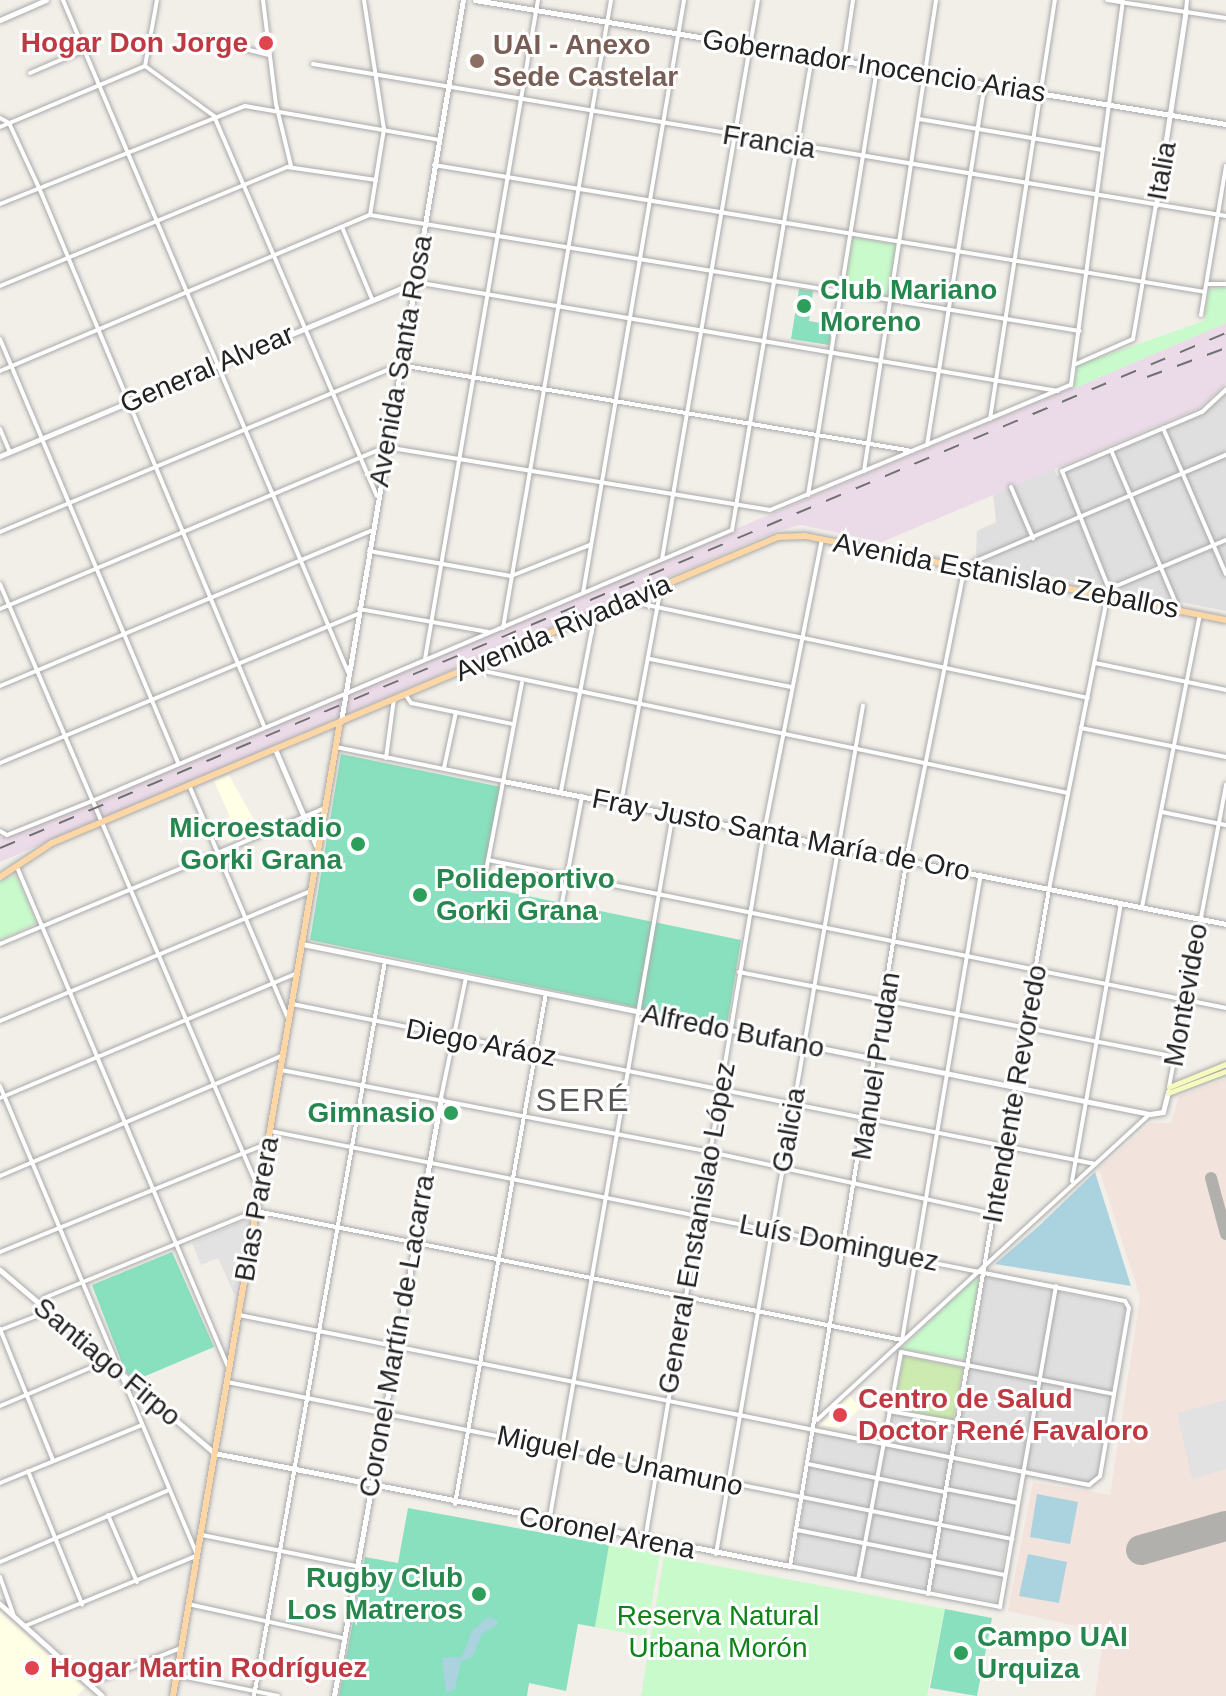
<!DOCTYPE html>
<meta charset="utf-8">
<style>
body{margin:0}
#map{position:relative;width:1226px;height:1696px;overflow:hidden;background:#f2efe9;font-family:Arial,sans-serif}
div>[style]{position:absolute}
[style*='--x']{left:calc(var(--x)*1px);top:calc(var(--y)*1px);width:calc(var(--w)*1px);rotate:calc(var(--a)*1deg)}
.residential>*{inset:0;background:#e0dfdf}
.industrial>*{inset:0;background:#ebdbe8}
.education>*{inset:0;background:#ffffe5}
.military>*{inset:0;background:#f3e3dd}
.grass>*{inset:0;background:#cdebb0}
.park>*{inset:0;background:#c8facc}
.pitch>*{inset:0;background:#88e0be}
.parking>*{inset:0;background:#e2e2e2}
.water>*{inset:0;background:#aad3df}
.taxiway>*{height:12px;margin:-6px;padding:0 6px;transform-origin:6px;border-radius:6px;background:#b1b0ac}
.runway>*{height:30px;margin:-15px;padding:0 15px;transform-origin:15px;border-radius:15px;background:#b1b0ac}
.roads{filter:drop-shadow(0 0 2px #a9a9a9) drop-shadow(0 0 2px #a9a9a9)}
.minor>*{height:4px;margin:-2px;padding:0 2px;transform-origin:2px;border-radius:2px;background:#fff}
.tertiary>*{height:5px;margin:-2.5px;padding:0 2.5px;transform-origin:2.5px;border-radius:2.5px;background:#fff}
.secondary>*{height:5px;margin:-2.5px;padding:0 2.5px;transform-origin:2.5px;border-radius:2.5px;background:#f7fabf}
.primary>*{height:6px;margin:-3px;padding:0 3px;transform-origin:3px;border-radius:3px;background:#fcd6a4}
.rail>*{height:2px;margin-top:-1px;transform-origin:0;background:repeating-linear-gradient(90deg,#707070 0 16px,transparent 0 32px)}
.dots>*{width:22px;height:22px;translate:-50% -50%;box-sizing:border-box;border:4px solid #fff;border-radius:50%}
span{translate:-50% -50%;white-space:nowrap;text-align:center;line-height:1.15;-webkit-text-stroke:6px #fff;paint-order:stroke}
.health-label{font-size:28px;color:#be3a42;font-weight:700}
.right{translate:-100% -50%;text-align:right}
.left{translate:0 -50%;text-align:left}
.education-label{font-size:28px;color:#785e54;font-weight:700}
.street-label{font-size:28px;color:#222}
.leisure-label{font-size:28px;color:#27864d;font-weight:700}
.park-label{font-size:28px;color:#0c8416}
.quarter-label{font-size:32px;color:#555;letter-spacing:2px}
</style>
<div id="map">
<div class="residential">
<div style="clip-path:polygon(1226px 394px,1226px 611px,985px 563px,976px 555px,977px 531px,996px 522px,993px 493px,1054px 468px,1057px 476px,1203px 414px)"></div>
<div style="clip-path:polygon(986px 1276px,1126px 1306px,1097px 1477px,1089px 1483px,954px 1453px)"></div>
<div style="clip-path:polygon(894px 1414px,950px 1424px,949px 1460px,1019px 1475px,996px 1602px,795px 1563px,814px 1437px,821px 1434px,884px 1447px)"></div>
</div>
<div class="industrial">
<div style="clip-path:polygon(1226px 323px,1226px 384px,1199px 408px,882px 542px,801px 525px,777px 531px,0 862px,0 838px)"></div>
</div>
<div class="education">
<div style="clip-path:polygon(229px 775px,259px 829px,228px 843px,218px 822px,230px 817px,214px 781px)"></div>
<div style="clip-path:polygon(849px 1395px,861px 1408px,839px 1428px,820px 1425px)"></div>
<div style="clip-path:polygon(0 1612px,85px 1688px,77px 1696px,0 1696px)"></div>
</div>
<div class="military">
<div style="clip-path:polygon(1226px 1079px,1226px 1696px,1095px 1696px,1104px 1632px,1008px 1611px,1033px 1482px,1110px 1495px,1140px 1297px,1099px 1169px,1151px 1123px,1171px 1123px,1179px 1096px)"></div>
</div>
<div class="grass">
<div style="clip-path:polygon(904px 1356px,963px 1368px,953px 1420px,893px 1408px)"></div>
</div>
<div class="park">
<div style="clip-path:polygon(853px 237px,896px 244px,888px 299px,843px 292px)"></div>
<div style="clip-path:polygon(1226px 288px,1226px 323px,1073px 389px,1078px 365px,1204px 321px,1209px 289px)"></div>
<div style="clip-path:polygon(16px 875px,37px 923px,0 940px,0 881px)"></div>
<div style="clip-path:polygon(974px 1278px,980px 1282px,966px 1360px,901px 1349px)"></div>
<div style="clip-path:polygon(609px 1545px,660px 1554px,646px 1637px,595px 1627px)"></div>
<div style="clip-path:polygon(664px 1556px,945px 1609px,927px 1696px,641px 1696px)"></div>
</div>
<div class="pitch">
<div style="clip-path:polygon(799px 289px,813px 291px,809px 321px,832px 325px,829px 345px,791px 339px)"></div>
<div style="clip-path:polygon(341px 754px,501px 787px,484px 887px,741px 940px,727px 1026px,310px 940px)"></div>
<div style="clip-path:polygon(172px 1252px,214px 1347px,136px 1380px,125px 1371px,92px 1285px)"></div>
<div style="clip-path:polygon(408px 1508px,609px 1545px,595px 1627px,578px 1624px,566px 1691px,529px 1683px,527px 1696px,339px 1696px,365px 1557px,398px 1563px)"></div>
<div style="clip-path:polygon(945px 1609px,992px 1618px,977px 1696px,930px 1688px)"></div>
</div>
<div class="parking">
<div style="clip-path:polygon(250px 1218px,235px 1296px,218px 1258px,201px 1265px,192px 1243px)"></div>
<div style="clip-path:polygon(1226px 1400px,1226px 1469px,1192px 1479px,1177px 1413px)"></div>
</div>
<div class="water">
<div style="clip-path:polygon(1095px 1172px,1131px 1286px,995px 1264px,1040px 1225px)"></div>
<div style="clip-path:polygon(1037px 1494px,1078px 1502px,1070px 1544px,1030px 1537px)"></div>
<div style="clip-path:polygon(1028px 1554px,1067px 1562px,1059px 1603px,1019px 1596px)"></div>
<div style="clip-path:polygon(488px 1617px,498px 1620px,497px 1625px,483px 1633px,472px 1657px,461px 1661px,455px 1689px,446px 1693px,442px 1658px,462px 1657px,472px 1631px)"></div>
</div>
<div class="taxiway">
<div style="--x:1211;--y:1178;--w:58;--a:75"></div>
</div>
<div class="runway">
<div style="--x:1141;--y:1550;--w:88;--a:-15.8"></div>
</div>
<div class="roads">
<div class="minor">
<div style="--x:63;--y:0;--w:730;--a:67.02"></div>
<div style="--x:263;--y:0;--w:105;--a:82.9"></div>
<div style="--x:276;--y:104;--w:64;--a:76.4"></div>
<div style="--x:364;--y:0;--w:131;--a:81.2"></div>
<div style="--x:384;--y:129;--w:87;--a:99.2"></div>
<div style="--x:1107;--y:0;--w:120;--a:8.6"></div>
<div style="--x:1186;--y:10;--w:10;--a:-84"></div>
<div style="--x:206;--y:39;--w:65;--a:14.3"></div>
<div style="--x:844;--y:61;--w:62;--a:-81.6"></div>
<div style="--x:313;--y:64;--w:926;--a:9.45"></div>
<div style="--x:145;--y:66;--w:85;--a:35.9"></div>
<div style="--x:214;--y:116;--w:413;--a:66.8"></div>
<div style="--x:145;--y:66;--w:67;--a:-79.7"></div>
<div style="--x:30;--y:73;--w:59;--a:-23.1"></div>
<div style="--x:0;--y:118;--w:10;--a:29"></div>
<div style="--x:9;--y:123;--w:74;--a:65.2"></div>
<div style="--x:40;--y:190;--w:581;--a:67.32"></div>
<div style="--x:919;--y:119;--w:186;--a:9.6"></div>
<div style="--x:0;--y:127;--w:157;--a:-22.8"></div>
<div style="--x:434;--y:165;--w:781;--a:9.35"></div>
<div style="--x:0;--y:204;--w:264;--a:-21.8"></div>
<div style="--x:245;--y:106;--w:197;--a:9.9"></div>
<div style="--x:342;--y:227;--w:78;--a:67.4"></div>
<div style="--x:415;--y:282;--w:652;--a:9.62"></div>
<div style="--x:1207;--y:284;--w:19;--a:0"></div>
<div style="--x:0;--y:286;--w:311;--a:-22.5"></div>
<div style="--x:287;--y:167;--w:90;--a:8.3"></div>
<div style="--x:1201;--y:315;--w:151;--a:-80.5"></div>
<div style="--x:0;--y:339;--w:460;--a:67.2"></div>
<div style="--x:1076;--y:364;--w:62;--a:-23.7"></div>
<div style="--x:1133;--y:339;--w:136;--a:-80.3"></div>
<div style="--x:0;--y:371;--w:402;--a:-22.9"></div>
<div style="--x:370;--y:215;--w:719;--a:9.28"></div>
<div style="--x:990;--y:419;--w:424;--a:-81.2"></div>
<div style="--x:1163;--y:428;--w:159;--a:66.7"></div>
<div style="--x:0;--y:429;--w:25;--a:67"></div>
<div style="--x:927;--y:445;--w:366;--a:-80.9"></div>
<div style="--x:1111;--y:450;--w:174;--a:67"></div>
<div style="--x:864;--y:471;--w:476;--a:-81.3"></div>
<div style="--x:1011;--y:487;--w:56;--a:66.7"></div>
<div style="--x:808;--y:495;--w:434;--a:-80.8"></div>
<div style="--x:0;--y:532;--w:433;--a:-22.7"></div>
<div style="--x:400;--y:365;--w:519;--a:9.53"></div>
<div style="--x:369;--y:551;--w:144;--a:10"></div>
<div style="--x:511;--y:576;--w:85;--a:-21.4"></div>
<div style="--x:662;--y:559;--w:567;--a:-80.26"></div>
<div style="--x:0;--y:584;--w:659;--a:66.86"></div>
<div style="--x:1109;--y:589;--w:127;--a:-111.7"></div>
<div style="--x:1062;--y:471;--w:152;--a:-22.9"></div>
<div style="--x:1202;--y:412;--w:33;--a:-43"></div>
<div style="--x:583;--y:593;--w:602;--a:-80.33"></div>
<div style="--x:628;--y:601;--w:470;--a:11.9"></div>
<div style="--x:0;--y:609;--w:419;--a:-22.8"></div>
<div style="--x:386;--y:447;--w:389;--a:9.3"></div>
<div style="--x:770;--y:510;--w:326;--a:-22.6"></div>
<div style="--x:1071;--y:385;--w:388;--a:-82.3"></div>
<div style="--x:359;--y:609;--w:131;--a:10.1"></div>
<div style="--x:503;--y:628;--w:637;--a:-80.24"></div>
<div style="--x:425;--y:659;--w:669;--a:-80.27"></div>
<div style="--x:650;--y:659;--w:144;--a:11.2"></div>
<div style="--x:1095;--y:663;--w:134;--a:11.6"></div>
<div style="--x:469;--y:668;--w:612;--a:11.79"></div>
<div style="--x:0;--y:686;--w:402;--a:-22.7"></div>
<div style="--x:405;--y:694;--w:11;--a:56"></div>
<div style="--x:411;--y:703;--w:103;--a:11.7"></div>
<div style="--x:1081;--y:728;--w:148;--a:11.3"></div>
<div style="--x:336;--y:747;--w:170;--a:11.5"></div>
<div style="--x:386;--y:758;--w:60;--a:-82.3"></div>
<div style="--x:0;--y:763;--w:388;--a:-22.6"></div>
<div style="--x:444;--y:768;--w:57;--a:-77.9"></div>
<div style="--x:189;--y:785;--w:253;--a:67"></div>
<div style="--x:561;--y:791;--w:179;--a:-79.1"></div>
<div style="--x:621;--y:803;--w:220;--a:-79.5"></div>
<div style="--x:1162;--y:812;--w:65;--a:11.5"></div>
<div style="--x:0;--y:831;--w:8;--a:30"></div>
<div style="--x:7;--y:835;--w:92;--a:-21.8"></div>
<div style="--x:92;--y:801;--w:695;--a:-22.95"></div>
<div style="--x:732;--y:530;--w:481;--a:-80.4"></div>
<div style="--x:488;--y:860;--w:753;--a:11.34"></div>
<div style="--x:17;--y:867;--w:545;--a:67.11"></div>
<div style="--x:483;--y:887;--w:208;--a:-79.2"></div>
<div style="--x:562;--y:903;--w:109;--a:-79.4"></div>
<div style="--x:1142;--y:907;--w:298;--a:-78.8"></div>
<div style="--x:0;--y:944;--w:352;--a:-22.7"></div>
<div style="--x:739;--y:972;--w:444;--a:11"></div>
<div style="--x:292;--y:1004;--w:819;--a:11.27"></div>
<div style="--x:0;--y:1021;--w:337;--a:-22.7"></div>
<div style="--x:281;--y:1070;--w:437;--a:10.8"></div>
<div style="--x:710;--y:1152;--w:292;--a:12.3"></div>
<div style="--x:0;--y:1086;--w:506;--a:67.19"></div>
<div style="--x:1169;--y:1087;--w:308;--a:-79.3"></div>
<div style="--x:0;--y:1098;--w:322;--a:-22.8"></div>
<div style="--x:441;--y:1098;--w:124;--a:-78.3"></div>
<div style="--x:0;--y:1176;--w:306;--a:-23.1"></div>
<div style="--x:1072;--y:1181;--w:282;--a:-80"></div>
<div style="--x:0;--y:1252;--w:289;--a:-22.1"></div>
<div style="--x:1056;--y:1286;--w:326;--a:99.9"></div>
<div style="--x:1000;--y:1607;--w:214;--a:-169"></div>
<div style="--x:790;--y:1566;--w:730;--a:-80.62"></div>
<div style="--x:909;--y:846;--w:276;--a:-78.7"></div>
<div style="--x:963;--y:575;--w:19;--a:-47"></div>
<div style="--x:976;--y:561;--w:272;--a:-23"></div>
<div style="--x:38;--y:1313;--w:16;--a:-68"></div>
<div style="--x:44;--y:1298;--w:229;--a:-22.3"></div>
<div style="--x:256;--y:1211;--w:659;--a:11.29"></div>
<div style="--x:902;--y:1340;--w:472;--a:-80.4"></div>
<div style="--x:239;--y:1315;--w:867;--a:11.31"></div>
<div style="--x:1089;--y:1485;--w:14;--a:-39"></div>
<div style="--x:1100;--y:1476;--w:170;--a:-80.2"></div>
<div style="--x:1129;--y:1308;--w:8;--a:-120"></div>
<div style="--x:1125;--y:1301;--w:872;--a:-168.75"></div>
<div style="--x:0;--y:1329;--w:141;--a:68"></div>
<div style="--x:0;--y:1330;--w:50;--a:-21"></div>
<div style="--x:901;--y:1352;--w:217;--a:11.2"></div>
<div style="--x:227;--y:1382;--w:801;--a:11.31"></div>
<div style="--x:0;--y:1406;--w:113;--a:-22.9"></div>
<div style="--x:889;--y:1411;--w:69;--a:10"></div>
<div style="--x:817;--y:1420;--w:451;--a:-42.6"></div>
<div style="--x:808;--y:1464;--w:140;--a:11.6"></div>
<div style="--x:28;--y:1471;--w:144;--a:67.9"></div>
<div style="--x:0;--y:1483;--w:153;--a:-22.2"></div>
<div style="--x:946;--y:1489;--w:73;--a:11"></div>
<div style="--x:455;--y:1504;--w:519;--a:-79.9"></div>
<div style="--x:108;--y:1515;--w:73;--a:66.6"></div>
<div style="--x:549;--y:1522;--w:719;--a:-80.07"></div>
<div style="--x:797;--y:1530;--w:140;--a:11.1"></div>
<div style="--x:202;--y:1535;--w:157;--a:11.4"></div>
<div style="--x:645;--y:1540;--w:718;--a:-80.46"></div>
<div style="--x:764;--y:832;--w:299;--a:-78.8"></div>
<div style="--x:716;--y:1554;--w:861;--a:-80.17"></div>
<div style="--x:933;--y:1561;--w:73;--a:11"></div>
<div style="--x:0;--y:1562;--w:184;--a:-23.1"></div>
<div style="--x:0;--y:1577;--w:41;--a:70.3"></div>
<div style="--x:858;--y:1580;--w:232;--a:-79.3"></div>
<div style="--x:928;--y:1594;--w:715;--a:-80.26"></div>
<div style="--x:1049;--y:889;--w:306;--a:-78.7"></div>
<div style="--x:1109;--y:589;--w:127;--a:-22.7"></div>
<div style="--x:188;--y:1604;--w:159;--a:12.4"></div>
<div style="--x:25;--y:1626;--w:185;--a:-22.3"></div>
<div style="--x:176;--y:1675;--w:104;--a:11.6"></div>
<div style="--x:88;--y:1684;--w:100;--a:-21.2"></div>
<div style="--x:254;--y:1696;--w:747;--a:-79.89"></div>
</div>
<div class="tertiary">
<div style="--x:475;--y:0;--w:761;--a:9.38"></div>
<div style="--x:0;--y:20;--w:50;--a:-23.5"></div>
<div style="--x:1156;--y:205;--w:197;--a:-81.3"></div>
<div style="--x:0;--y:456;--w:450;--a:-22.7"></div>
<div style="--x:341;--y:721;--w:731;--a:-80.4"></div>
<div style="--x:275;--y:749;--w:110;--a:66.9"></div>
<div style="--x:503;--y:781;--w:737;--a:11.19"></div>
<div style="--x:302;--y:944;--w:865;--a:11.34"></div>
<div style="--x:1150;--y:1114;--w:13;--a:-9"></div>
<div style="--x:1163;--y:1112;--w:21;--a:-76"></div>
<div style="--x:0;--y:1270;--w:282;--a:40.5"></div>
<div style="--x:214;--y:1453;--w:587;--a:11.1"></div>
<div style="--x:0;--y:1604;--w:137;--a:42"></div>
<div style="--x:334;--y:1696;--w:607;--a:-79.86"></div>
</div>
<div class="secondary">
<div style="--x:1169;--y:1087;--w:61;--a:-22"></div>
<div style="--x:1168;--y:1093;--w:62;--a:-20.8"></div>
</div>
<div class="primary">
<div style="--x:0;--y:877;--w:62;--a:-33.2"></div>
<div style="--x:52;--y:843;--w:788;--a:-22.85"></div>
<div style="--x:778;--y:537;--w:27;--a:-2"></div>
<div style="--x:805;--y:536;--w:429;--a:11.3"></div>
<div style="--x:173;--y:1696;--w:988;--a:-80.27"></div>
</div>
</div>
<div class="rail">
<div style="--x:1147;--y:377;--w:84;--a:-20.2"></div>
<div style="--x:0;--y:848;--w:1330;--a:-22.79"></div>
</div>
<div class="dots">
<div style="left:266px;top:43px;background:#e0444e"></div>
<div style="left:477px;top:61px;background:#8d6e63"></div>
<div style="left:804px;top:306px;background:#2e9e5b"></div>
<div style="left:358px;top:844px;background:#2e9e5b"></div>
<div style="left:420px;top:895px;background:#2e9e5b"></div>
<div style="left:451px;top:1113px;background:#2e9e5b"></div>
<div style="left:840px;top:1415px;background:#e0444e"></div>
<div style="left:479px;top:1594px;background:#2e9e5b"></div>
<div style="left:961px;top:1653px;background:#2e9e5b"></div>
<div style="left:32px;top:1668px;background:#e0444e"></div>
</div>
<div class="health-label">
<span class="right" style="left:248px;top:43px">Hogar Don Jorge</span>
<span class="left" style="left:858px;top:1415px">Centro de Salud<br>Doctor René Favaloro</span>
<span class="left" style="left:50px;top:1668px">Hogar Martin Rodríguez</span>
</div>
<div class="education-label">
<span class="left" style="left:493px;top:61px">UAI - Anexo<br>Sede Castelar</span>
</div>
<div class="street-label">
<span style="left:874px;top:66px;rotate:9deg">Gobernador Inocencio Arias</span>
<span style="left:769px;top:142px;rotate:9deg">Francia</span>
<span style="left:1162px;top:171px;rotate:-80deg">Italia</span>
<span style="left:401px;top:361px;rotate:-80deg">Avenida Santa Rosa</span>
<span style="left:207px;top:369px;rotate:-23deg">General Alvear</span>
<span style="left:1006px;top:576px;rotate:11deg">Avenida Estanislao Zeballos</span>
<span style="left:563px;top:628px;rotate:-23deg">Avenida Rivadavia</span>
<span style="left:781px;top:835px;rotate:11deg">Fray Justo Santa María de Oro</span>
<span style="left:1186px;top:995px;rotate:-80deg">Montevideo</span>
<span style="left:733px;top:1031px;rotate:11deg">Alfredo Bufano</span>
<span style="left:481px;top:1043px;rotate:11deg">Diego Aráoz</span>
<span style="left:876px;top:1066px;rotate:-81deg">Manuel Prudan</span>
<span style="left:1015px;top:1094px;rotate:-80deg">Intendente Revoredo</span>
<span style="left:789px;top:1130px;rotate:-80deg">Galicia</span>
<span style="left:257px;top:1209px;rotate:-80deg">Blas Parera</span>
<span style="left:697px;top:1228px;rotate:-80deg">General Enstanislao López</span>
<span style="left:839px;top:1243px;rotate:11deg">Luís Dominguez</span>
<span style="left:397px;top:1336px;rotate:-80deg">Coronel Martín de Lacarra</span>
<span style="left:107px;top:1362px;rotate:40deg">Santiago Firpo</span>
<span style="left:620px;top:1461px;rotate:12deg">Miguel de Unamuno</span>
<span style="left:607px;top:1533px;rotate:11deg">Coronel Arena</span>
</div>
<div class="leisure-label">
<span class="left" style="left:820px;top:306px">Club Mariano<br>Moreno</span>
<span class="right" style="left:342px;top:844px">Microestadio<br>Gorki Grana</span>
<span class="left" style="left:436px;top:895px">Polideportivo<br>Gorki Grana</span>
<span class="right" style="left:435px;top:1113px">Gimnasio</span>
<span class="right" style="left:463px;top:1594px">Rugby Club<br>Los Matreros</span>
<span class="left" style="left:977px;top:1653px">Campo UAI<br>Urquiza</span>
</div>
<div class="park-label">
<span style="left:718px;top:1632px">Reserva Natural<br>Urbana Morón</span>
</div>
<div class="quarter-label">
<span style="left:583px;top:1100px">SERÉ</span>
</div>
</div>
